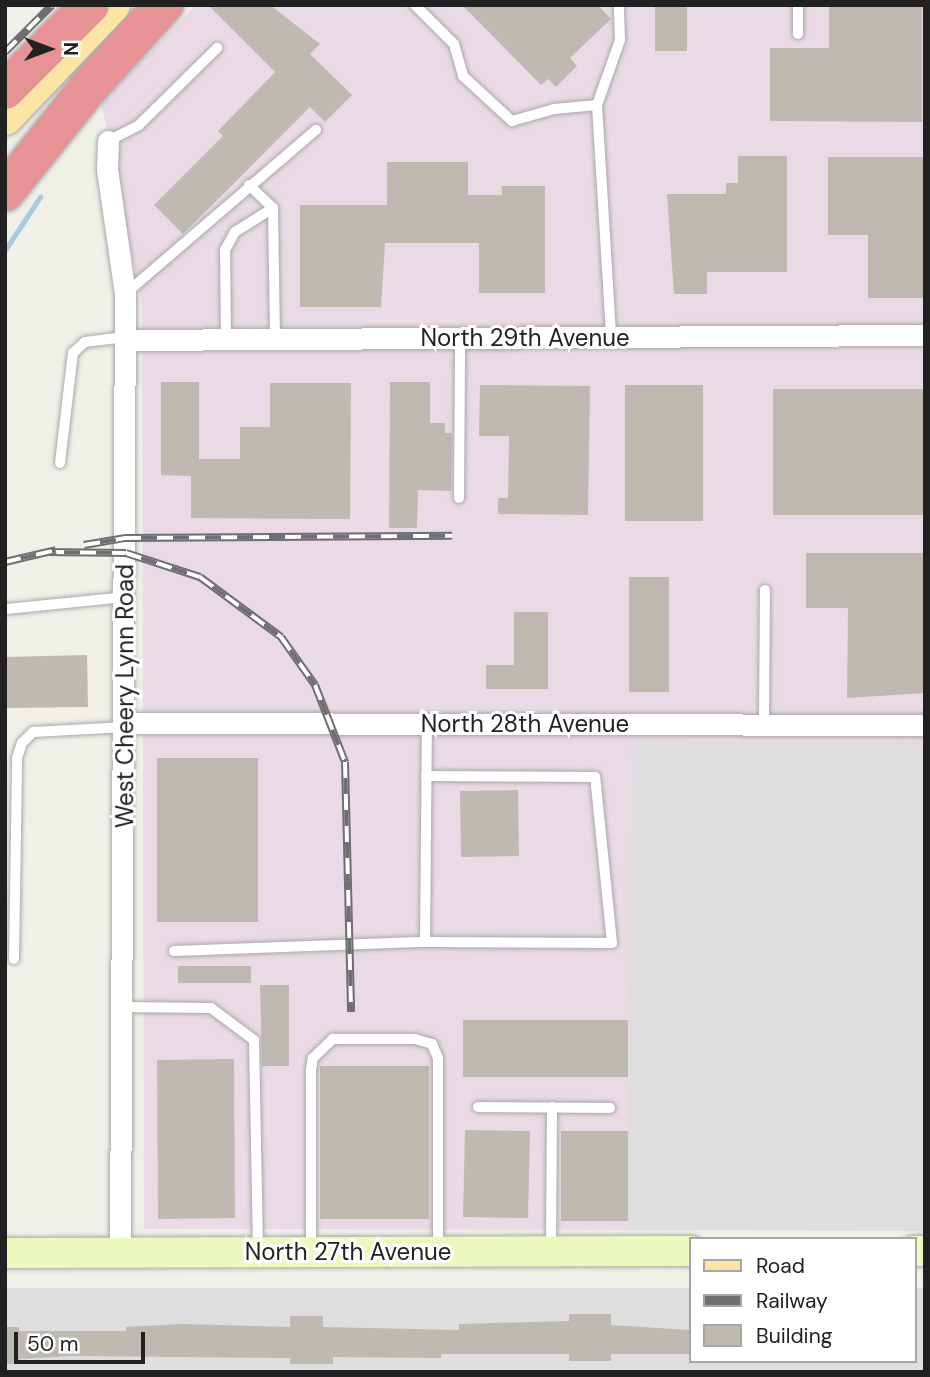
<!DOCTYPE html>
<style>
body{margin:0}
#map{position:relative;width:930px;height:1377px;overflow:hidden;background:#f1f0e8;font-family:"DM Sans",sans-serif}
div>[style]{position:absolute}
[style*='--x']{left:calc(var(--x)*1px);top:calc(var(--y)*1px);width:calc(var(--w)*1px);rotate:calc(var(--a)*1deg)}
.residential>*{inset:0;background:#dfdede}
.industrial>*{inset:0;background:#eadae5}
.stream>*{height:5px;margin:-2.5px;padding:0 2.5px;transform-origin:2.5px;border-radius:2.5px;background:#aac9de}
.building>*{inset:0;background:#beb9b1}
.roads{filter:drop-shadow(0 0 2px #a8a8a8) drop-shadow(0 0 2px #a8a8a8)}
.lane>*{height:10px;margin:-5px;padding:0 5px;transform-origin:5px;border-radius:5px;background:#fff}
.street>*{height:21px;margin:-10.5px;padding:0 10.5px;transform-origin:10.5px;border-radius:10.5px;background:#fff}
.secondary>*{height:30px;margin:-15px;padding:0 15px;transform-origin:15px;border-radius:15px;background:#ecf9be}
.primary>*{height:33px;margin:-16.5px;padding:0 16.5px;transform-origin:16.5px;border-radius:16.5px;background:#fbe4a4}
.highway>*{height:38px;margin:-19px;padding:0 19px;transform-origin:19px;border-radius:19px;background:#e79294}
.rail>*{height:8px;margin-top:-4px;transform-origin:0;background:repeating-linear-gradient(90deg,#fff 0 16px,#6f6f6f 0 32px);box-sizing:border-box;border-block:2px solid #6f6f6f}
span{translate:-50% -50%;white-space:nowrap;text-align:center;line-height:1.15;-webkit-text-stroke:6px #fff;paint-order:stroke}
.street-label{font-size:24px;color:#212121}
.frame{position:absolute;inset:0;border:7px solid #212121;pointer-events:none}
.legend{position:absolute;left:689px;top:1237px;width:228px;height:126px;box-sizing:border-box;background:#fff;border:2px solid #a6a6a6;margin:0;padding:9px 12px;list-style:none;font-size:21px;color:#212121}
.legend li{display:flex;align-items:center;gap:14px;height:35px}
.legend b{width:35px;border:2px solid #a6a6a6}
.north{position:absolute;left:14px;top:14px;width:70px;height:70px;-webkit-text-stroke:5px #fff;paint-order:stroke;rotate:90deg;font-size:19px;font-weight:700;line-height:28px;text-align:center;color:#212121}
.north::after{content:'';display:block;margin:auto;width:24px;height:32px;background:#212121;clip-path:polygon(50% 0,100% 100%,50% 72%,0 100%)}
.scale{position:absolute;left:14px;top:1332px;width:131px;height:32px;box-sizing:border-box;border:4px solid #212121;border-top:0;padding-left:9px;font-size:21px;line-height:24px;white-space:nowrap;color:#212121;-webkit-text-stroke:5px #fff;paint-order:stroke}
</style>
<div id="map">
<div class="residential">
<div style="clip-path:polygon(631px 741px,925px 742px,925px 1231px,627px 1230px)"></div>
<div style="clip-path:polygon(5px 1288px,690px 1288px,690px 1361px,914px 1361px,914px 1288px,925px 1288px,925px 1372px,5px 1372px)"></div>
</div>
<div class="industrial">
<div style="clip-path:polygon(196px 5px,925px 5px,925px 742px,631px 741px,627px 1230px,144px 1229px,142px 304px,101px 101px)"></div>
</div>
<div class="stream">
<div style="--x:5;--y:250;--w:64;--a:-56.6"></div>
</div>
<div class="building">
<div style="clip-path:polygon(208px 5px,270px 5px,320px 44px,310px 54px,352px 95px,325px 122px,310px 107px,183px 234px,154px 205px,223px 136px,218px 131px,275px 72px)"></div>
<div style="clip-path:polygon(462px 5px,598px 5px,611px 19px,570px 58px,577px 66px,556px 87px,548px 79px,541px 85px)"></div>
<div style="clip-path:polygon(655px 5px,687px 5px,687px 51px,655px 51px)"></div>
<div style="clip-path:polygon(829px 5px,922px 5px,922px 122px,770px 121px,770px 48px,829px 48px)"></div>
<div style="clip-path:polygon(738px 156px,787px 156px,787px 272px,707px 272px,707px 294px,674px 294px,667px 194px,726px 194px,726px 183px,738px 183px)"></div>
<div style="clip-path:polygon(828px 157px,925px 157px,925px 298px,868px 298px,868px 235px,828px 235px)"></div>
<div style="clip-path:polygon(387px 162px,468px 162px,468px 195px,502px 195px,502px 186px,545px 186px,545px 293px,479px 293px,479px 243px,385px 243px,381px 307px,300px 307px,300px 205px,387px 205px)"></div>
<div style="clip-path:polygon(161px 382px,199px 382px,199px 459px,240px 459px,240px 427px,270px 427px,270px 383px,351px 383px,350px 519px,191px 518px,191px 476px,161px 475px)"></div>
<div style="clip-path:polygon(390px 382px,430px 382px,430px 423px,445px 423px,445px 433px,452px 433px,451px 491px,418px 490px,417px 528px,389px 528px)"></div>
<div style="clip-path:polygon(480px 385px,590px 386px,588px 515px,498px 514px,498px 498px,508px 498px,509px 436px,479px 436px)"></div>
<div style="clip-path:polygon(625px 385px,703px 385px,703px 521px,625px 521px)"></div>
<div style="clip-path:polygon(773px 389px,925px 389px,925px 515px,773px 515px)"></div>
<div style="clip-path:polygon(806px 553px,925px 553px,925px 693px,847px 698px,848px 608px,806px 608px)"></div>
<div style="clip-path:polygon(629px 577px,669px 577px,669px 692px,629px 692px)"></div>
<div style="clip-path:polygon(514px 612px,548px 612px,548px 689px,486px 689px,486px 665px,514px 665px)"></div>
<div style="clip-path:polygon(87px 655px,88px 707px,5px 708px,5px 657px)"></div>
<div style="clip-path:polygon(157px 758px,258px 758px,258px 922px,157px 922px)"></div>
<div style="clip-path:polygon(518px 790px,519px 856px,461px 857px,460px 791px)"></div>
<div style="clip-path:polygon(178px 966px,251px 966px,251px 983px,178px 983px)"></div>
<div style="clip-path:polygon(260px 985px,289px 985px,289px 1066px,262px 1066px)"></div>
<div style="clip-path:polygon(463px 1020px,628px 1020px,628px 1077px,463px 1077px)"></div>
<div style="clip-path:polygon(234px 1059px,235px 1218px,158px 1219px,157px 1060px)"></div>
<div style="clip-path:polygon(320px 1066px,429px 1066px,429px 1219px,320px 1219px)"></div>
<div style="clip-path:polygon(465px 1130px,530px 1131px,528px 1218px,463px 1217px)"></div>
<div style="clip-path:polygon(561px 1131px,628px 1131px,628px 1221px,561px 1221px)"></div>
<div style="clip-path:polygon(569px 1314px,611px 1314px,611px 1325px,690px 1330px,690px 1354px,611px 1354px,611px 1361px,569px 1361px,569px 1354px,441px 1354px,441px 1358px,333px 1357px,333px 1364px,290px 1364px,290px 1358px,73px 1356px,19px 1359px,19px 1364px,5px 1364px,5px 1327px,19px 1327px,19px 1331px,126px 1331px,126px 1327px,180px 1324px,290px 1327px,290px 1316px,323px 1316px,323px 1327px,459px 1330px,459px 1324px,569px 1321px)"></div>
</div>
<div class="roads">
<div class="lane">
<div style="--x:415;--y:5;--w:55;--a:45"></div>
<div style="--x:454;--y:44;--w:33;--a:74"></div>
<div style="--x:463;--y:76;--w:67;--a:42.6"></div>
<div style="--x:512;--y:121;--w:44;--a:-15.9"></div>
<div style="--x:554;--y:109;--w:43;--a:-5.3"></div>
<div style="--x:597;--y:105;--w:232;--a:86.5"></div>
<div style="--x:798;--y:34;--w:29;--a:-90"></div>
<div style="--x:597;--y:105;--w:69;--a:-70.5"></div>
<div style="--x:620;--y:40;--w:35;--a:-92"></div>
<div style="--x:108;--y:141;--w:35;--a:-27"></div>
<div style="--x:139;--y:125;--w:110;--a:-44.6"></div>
<div style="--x:249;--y:185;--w:33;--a:44"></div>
<div style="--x:125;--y:294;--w:252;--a:-40.7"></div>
<div style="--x:226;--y:340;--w:90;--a:-90.6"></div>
<div style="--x:225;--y:250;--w:21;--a:-61"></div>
<div style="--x:235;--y:232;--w:45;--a:-32.3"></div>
<div style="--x:273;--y:208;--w:131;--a:89.1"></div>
<div style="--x:60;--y:463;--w:111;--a:-83.3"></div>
<div style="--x:73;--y:353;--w:16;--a:-43"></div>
<div style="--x:85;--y:342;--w:40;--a:-7.1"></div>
<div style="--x:459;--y:498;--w:160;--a:-89.6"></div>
<div style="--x:7;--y:609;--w:120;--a:-5.8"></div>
<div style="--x:764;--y:724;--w:134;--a:-89.6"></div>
<div style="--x:425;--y:942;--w:187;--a:0.3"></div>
<div style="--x:612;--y:943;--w:167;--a:-95.8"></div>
<div style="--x:595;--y:777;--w:169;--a:-179.7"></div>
<div style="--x:174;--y:951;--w:251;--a:-2.1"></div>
<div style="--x:425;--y:942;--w:219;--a:-89.5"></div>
<div style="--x:14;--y:959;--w:201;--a:-89.1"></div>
<div style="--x:17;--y:758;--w:16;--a:-72"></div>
<div style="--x:22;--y:743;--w:16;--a:-45"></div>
<div style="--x:33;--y:732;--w:93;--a:-3.1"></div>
<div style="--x:123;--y:1007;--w:88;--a:0.7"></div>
<div style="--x:211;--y:1008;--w:54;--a:36.7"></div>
<div style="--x:254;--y:1040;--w:209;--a:88.9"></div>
<div style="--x:478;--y:1107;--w:132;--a:0.4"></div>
<div style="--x:551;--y:1248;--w:141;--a:-89.6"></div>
<div style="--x:311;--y:1251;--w:181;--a:-90"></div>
<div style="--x:311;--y:1070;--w:12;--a:-81"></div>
<div style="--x:313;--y:1058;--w:28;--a:-44"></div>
<div style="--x:333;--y:1039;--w:82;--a:0"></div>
<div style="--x:415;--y:1039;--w:18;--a:16"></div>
<div style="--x:432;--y:1044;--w:15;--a:67"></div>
<div style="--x:438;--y:1058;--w:191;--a:90"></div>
</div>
<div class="street">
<div style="--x:108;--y:141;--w:28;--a:92"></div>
<div style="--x:107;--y:169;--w:126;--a:81.8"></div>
<div style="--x:125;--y:294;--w:958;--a:90.3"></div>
<div style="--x:124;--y:340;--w:801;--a:-0.36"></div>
<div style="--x:126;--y:723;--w:799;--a:0.14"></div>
</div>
<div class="secondary">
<div style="--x:914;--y:1251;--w:11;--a:0"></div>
<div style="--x:5;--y:1253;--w:685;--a:-0.17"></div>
</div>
<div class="primary">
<div style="--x:5;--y:118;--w:156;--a:-46.3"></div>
</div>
<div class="highway">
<div style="--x:5;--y:90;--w:120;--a:-45"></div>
<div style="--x:5;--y:192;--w:136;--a:-51.3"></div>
<div style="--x:90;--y:86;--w:110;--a:-47.6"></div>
</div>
</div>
<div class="rail">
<div style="--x:5;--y:52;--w:66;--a:-45"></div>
<div style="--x:84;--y:545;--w:42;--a:-9.7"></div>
<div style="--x:125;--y:538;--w:327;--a:-0.4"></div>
<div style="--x:48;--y:552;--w:78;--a:0.7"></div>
<div style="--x:126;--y:553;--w:78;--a:18"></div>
<div style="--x:200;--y:577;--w:101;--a:36.5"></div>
<div style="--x:281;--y:637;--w:59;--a:54.7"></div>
<div style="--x:315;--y:685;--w:83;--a:68.7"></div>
<div style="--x:345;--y:762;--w:250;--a:88.6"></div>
<div style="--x:5;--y:562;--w:52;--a:-13.2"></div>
</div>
<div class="street-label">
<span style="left:525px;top:338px">North 29th Avenue</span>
<span style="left:125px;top:696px;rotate:-90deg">West Cheery Lynn Road</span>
<span style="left:525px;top:724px">North 28th Avenue</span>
<span style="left:348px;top:1252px">North 27th Avenue</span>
</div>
<div class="frame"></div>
<ul class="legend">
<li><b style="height:9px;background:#fbe4a4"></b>Road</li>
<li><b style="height:9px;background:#6f6f6f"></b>Railway</li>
<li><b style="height:19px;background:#beb9b1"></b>Building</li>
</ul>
<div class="north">N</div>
<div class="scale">50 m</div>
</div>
